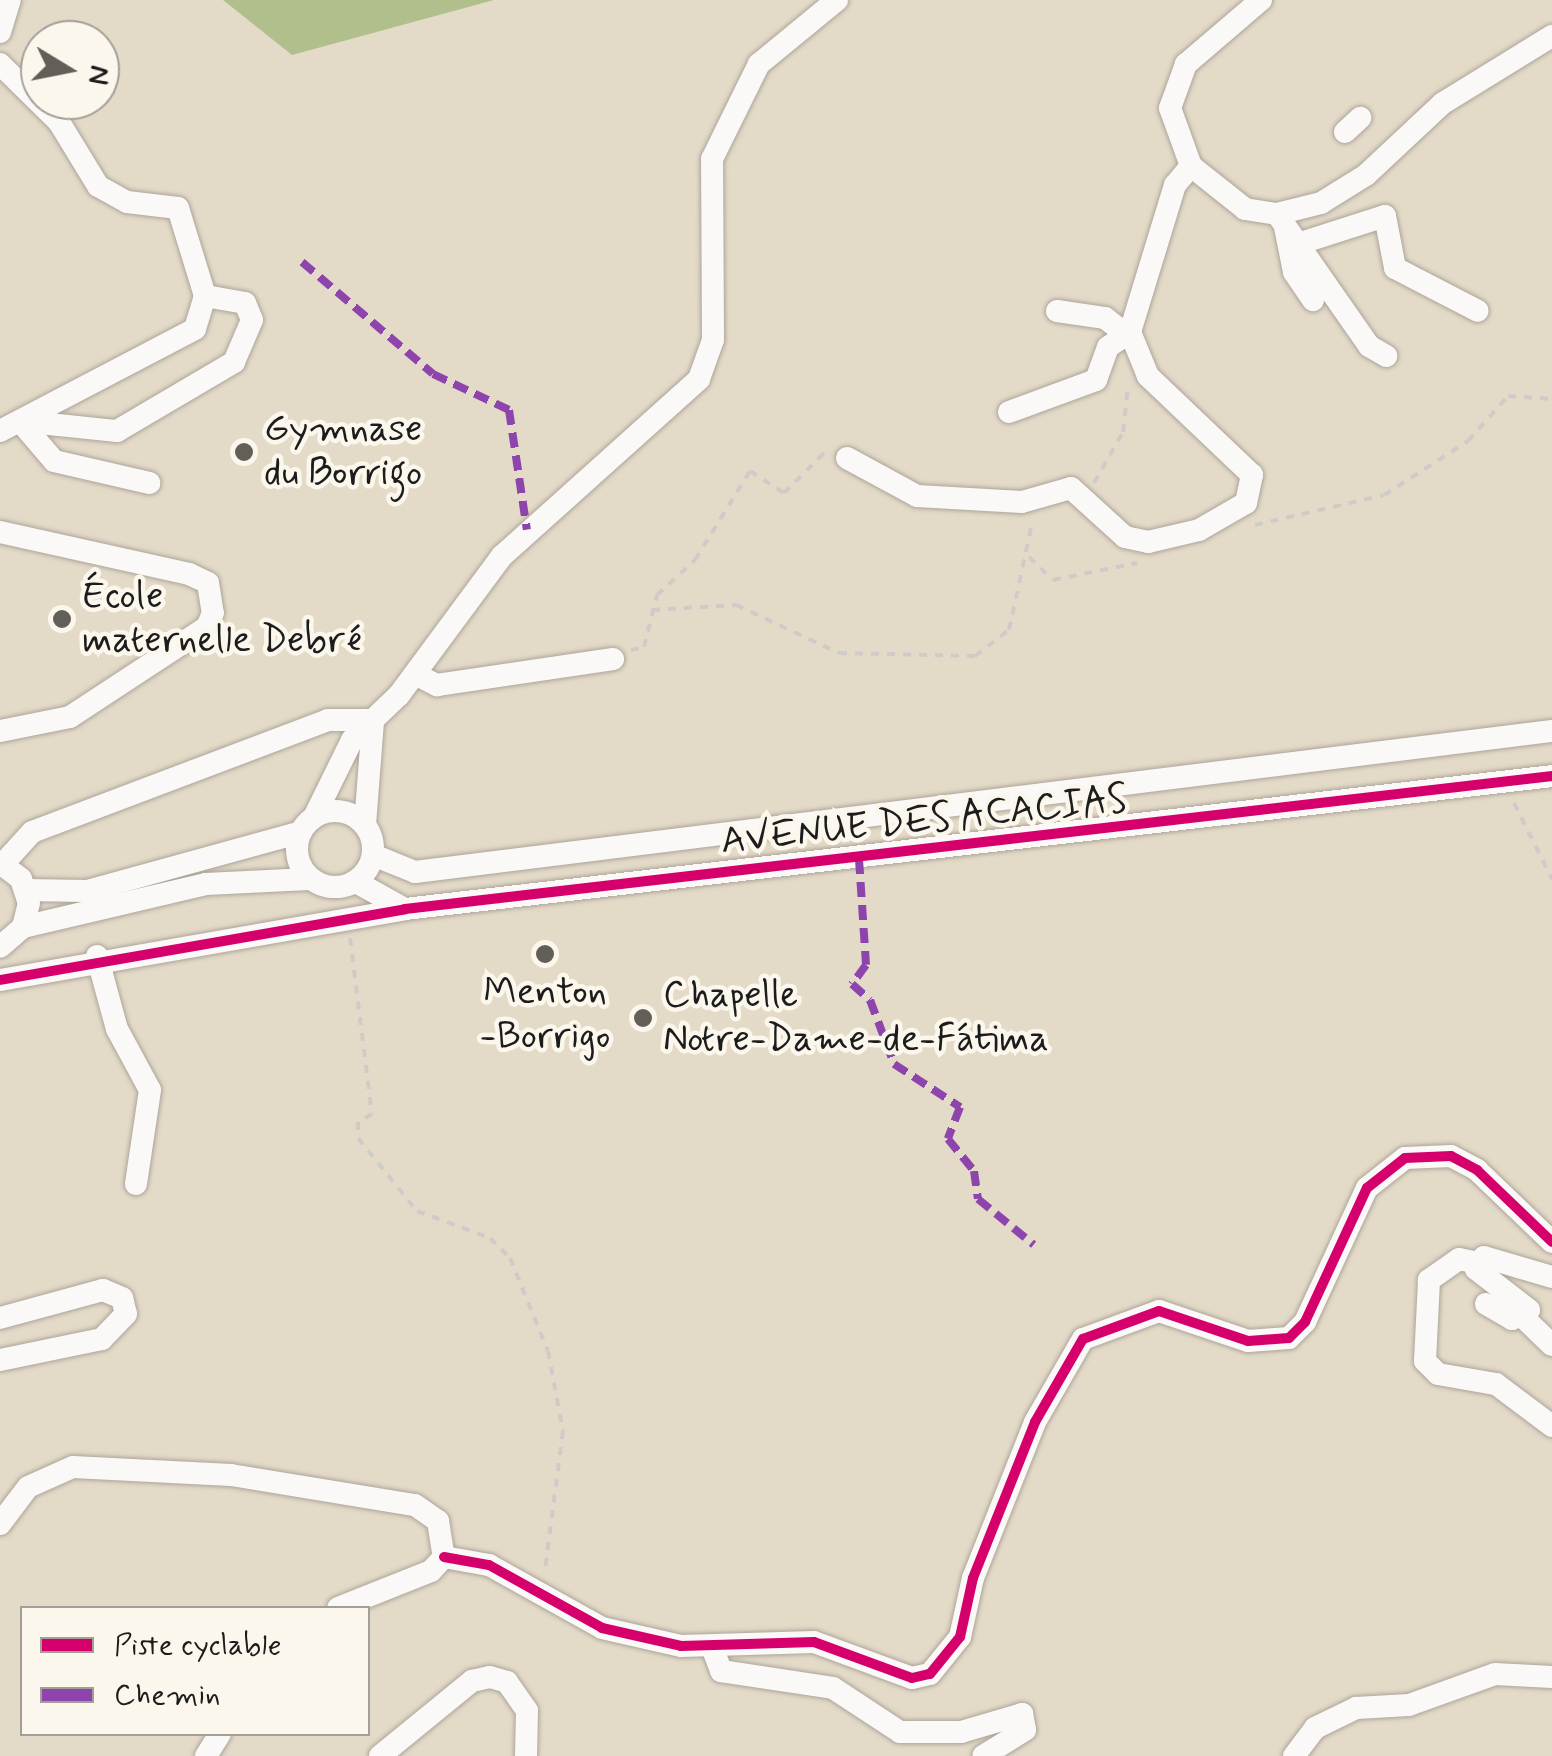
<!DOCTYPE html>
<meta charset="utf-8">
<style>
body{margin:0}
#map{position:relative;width:1552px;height:1756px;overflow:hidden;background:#e4dac8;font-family:Mynerve,sans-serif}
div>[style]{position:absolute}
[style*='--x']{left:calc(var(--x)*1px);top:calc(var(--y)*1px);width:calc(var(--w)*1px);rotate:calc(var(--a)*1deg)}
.forest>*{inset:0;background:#b1bf8d}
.path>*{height:4px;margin-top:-2px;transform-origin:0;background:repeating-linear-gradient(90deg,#cfccc8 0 8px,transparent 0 16px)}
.roads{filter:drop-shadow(0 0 2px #aca59a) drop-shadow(0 0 2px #aca59a)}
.minor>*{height:22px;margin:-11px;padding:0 11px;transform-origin:11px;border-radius:11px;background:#fbf9f7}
.minor>.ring{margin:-11px;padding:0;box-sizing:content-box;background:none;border:22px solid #fbf9f7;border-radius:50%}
.quiet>*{height:8px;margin-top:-4px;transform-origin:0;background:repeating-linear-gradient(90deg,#8e44ad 0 15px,transparent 0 23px)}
.cycleway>*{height:10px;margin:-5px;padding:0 5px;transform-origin:5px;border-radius:5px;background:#d6006c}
.dots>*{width:28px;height:28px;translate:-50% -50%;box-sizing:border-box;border:5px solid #fbf7ec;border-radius:50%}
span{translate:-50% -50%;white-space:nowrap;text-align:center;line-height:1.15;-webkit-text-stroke:9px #fbf7ec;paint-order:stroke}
.poi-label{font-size:38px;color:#1c1c1c}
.left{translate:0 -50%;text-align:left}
.street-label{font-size:38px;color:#1c1c1c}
.legend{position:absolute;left:20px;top:1606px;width:350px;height:130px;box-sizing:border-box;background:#fbf7ec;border:2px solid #a29f99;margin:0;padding:12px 18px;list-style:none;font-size:30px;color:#1c1c1c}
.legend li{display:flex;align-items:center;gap:20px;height:50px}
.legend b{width:50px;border:2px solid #a29f99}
.north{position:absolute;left:20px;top:20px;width:100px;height:100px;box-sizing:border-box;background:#fbf7ec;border:2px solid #a29f99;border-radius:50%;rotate:100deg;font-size:28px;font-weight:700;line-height:40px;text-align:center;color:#1c1c1c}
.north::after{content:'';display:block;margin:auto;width:35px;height:45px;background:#625e58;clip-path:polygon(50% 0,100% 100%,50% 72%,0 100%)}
</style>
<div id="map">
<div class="forest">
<div style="clip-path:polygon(223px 0,494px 0,292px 55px)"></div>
</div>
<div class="path">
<div style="--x:1094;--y:483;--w:59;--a:-60.4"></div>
<div style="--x:1123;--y:432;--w:46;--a:-83.8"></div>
<div style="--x:1255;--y:525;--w:132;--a:-13.1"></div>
<div style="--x:1384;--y:495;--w:100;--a:-32.7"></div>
<div style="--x:1468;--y:441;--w:60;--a:-48.4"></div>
<div style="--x:1508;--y:396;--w:44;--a:3.9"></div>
<div style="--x:1029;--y:557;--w:33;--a:44"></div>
<div style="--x:1053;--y:580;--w:86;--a:-11.4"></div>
<div style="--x:652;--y:610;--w:84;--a:-3.4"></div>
<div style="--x:736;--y:605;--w:114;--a:25"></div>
<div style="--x:839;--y:653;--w:136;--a:1.3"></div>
<div style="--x:975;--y:656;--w:43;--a:-37.4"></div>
<div style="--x:1009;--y:630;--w:108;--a:-77.8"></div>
<div style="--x:631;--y:650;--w:13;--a:-13"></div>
<div style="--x:644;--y:647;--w:54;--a:-76"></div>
<div style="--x:657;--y:595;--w:52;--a:-42.6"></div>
<div style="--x:695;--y:560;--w:105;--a:-58.3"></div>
<div style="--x:750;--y:471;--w:40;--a:32.9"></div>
<div style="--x:784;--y:493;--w:64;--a:-45"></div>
<div style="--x:1514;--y:803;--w:85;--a:63.4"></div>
<div style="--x:350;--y:938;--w:177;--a:82.9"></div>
<div style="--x:372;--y:1114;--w:16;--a:150"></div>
<div style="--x:358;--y:1122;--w:16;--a:90"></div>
<div style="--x:358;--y:1138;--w:94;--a:51.1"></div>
<div style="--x:417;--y:1211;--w:78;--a:20.3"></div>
<div style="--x:490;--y:1238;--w:28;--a:45"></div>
<div style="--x:510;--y:1258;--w:100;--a:67.8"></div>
<div style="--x:548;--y:1351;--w:81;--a:79.4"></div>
<div style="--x:563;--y:1431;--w:140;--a:97.4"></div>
</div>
<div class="roads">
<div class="minor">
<div style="--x:1261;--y:0;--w:99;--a:139.5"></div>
<div style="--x:1186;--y:64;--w:47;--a:110"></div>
<div style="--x:1170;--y:108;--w:62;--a:70.1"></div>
<div style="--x:1191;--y:166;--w:69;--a:38.5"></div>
<div style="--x:1245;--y:209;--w:32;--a:9"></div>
<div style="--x:1277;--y:214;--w:45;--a:-14"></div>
<div style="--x:1321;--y:203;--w:53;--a:-31.9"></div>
<div style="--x:1366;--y:175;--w:105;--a:-43.1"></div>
<div style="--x:1443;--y:103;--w:128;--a:-31.6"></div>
<div style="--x:0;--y:32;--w:34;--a:-73"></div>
<div style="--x:0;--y:64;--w:83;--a:44.5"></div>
<div style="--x:59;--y:122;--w:75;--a:58.6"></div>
<div style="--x:98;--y:186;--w:33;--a:29"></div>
<div style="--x:127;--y:202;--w:51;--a:6.7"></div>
<div style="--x:178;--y:208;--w:92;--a:72.9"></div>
<div style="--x:205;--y:296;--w:34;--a:107"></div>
<div style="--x:195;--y:329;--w:220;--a:152.4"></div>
<div style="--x:1345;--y:132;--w:21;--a:-43"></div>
<div style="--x:1277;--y:214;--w:161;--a:55.1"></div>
<div style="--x:1369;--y:346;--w:20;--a:30"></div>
<div style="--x:1285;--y:227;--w:46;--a:78.7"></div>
<div style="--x:1294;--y:272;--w:34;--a:56"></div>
<div style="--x:1304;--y:242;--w:85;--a:-17.8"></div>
<div style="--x:1385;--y:216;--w:53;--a:79.1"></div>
<div style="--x:1395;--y:268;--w:93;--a:27.4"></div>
<div style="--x:1057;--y:311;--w:49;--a:8.3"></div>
<div style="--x:1105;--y:318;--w:24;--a:38"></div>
<div style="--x:1009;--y:412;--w:93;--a:-20.2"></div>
<div style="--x:1096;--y:380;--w:35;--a:-70"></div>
<div style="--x:1108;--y:347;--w:27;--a:-34"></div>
<div style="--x:20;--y:421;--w:98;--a:5.9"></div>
<div style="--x:117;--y:431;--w:136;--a:-30.5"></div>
<div style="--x:234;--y:362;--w:46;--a:-66.8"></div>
<div style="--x:252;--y:320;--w:18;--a:-112"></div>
<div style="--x:245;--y:303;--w:41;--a:-170.1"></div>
<div style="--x:20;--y:421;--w:52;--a:49.6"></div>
<div style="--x:54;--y:461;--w:98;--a:13"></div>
<div style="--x:847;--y:458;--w:80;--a:28.5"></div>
<div style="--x:917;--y:496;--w:105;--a:3.3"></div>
<div style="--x:1022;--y:502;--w:51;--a:-15.9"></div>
<div style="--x:1071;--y:488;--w:73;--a:42.2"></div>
<div style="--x:1125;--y:537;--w:24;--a:12"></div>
<div style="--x:1148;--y:542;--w:52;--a:-13.2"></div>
<div style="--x:1199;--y:530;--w:54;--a:-29.9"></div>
<div style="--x:1246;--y:503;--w:29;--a:-78"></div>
<div style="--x:1252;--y:475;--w:144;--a:-136.4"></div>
<div style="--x:1148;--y:376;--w:48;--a:-112.2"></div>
<div style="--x:1130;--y:332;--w:154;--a:-73"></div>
<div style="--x:1175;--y:185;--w:25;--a:-50"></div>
<div style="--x:0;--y:532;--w:194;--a:12.5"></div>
<div style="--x:189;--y:574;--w:21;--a:25"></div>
<div style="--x:208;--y:583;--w:30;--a:81"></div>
<div style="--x:213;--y:613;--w:15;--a:113"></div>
<div style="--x:207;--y:627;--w:164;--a:146.7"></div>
<div style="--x:70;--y:717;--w:71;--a:168.7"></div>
<div style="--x:415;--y:674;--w:25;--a:27"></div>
<div style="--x:437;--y:685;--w:178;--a:-8.4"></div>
<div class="ring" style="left:297px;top:811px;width:54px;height:54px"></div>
<div style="--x:314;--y:817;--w:86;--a:-63.7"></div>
<div style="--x:352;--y:740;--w:65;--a:-43.8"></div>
<div style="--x:399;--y:695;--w:173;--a:-53.5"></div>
<div style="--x:502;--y:556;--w:265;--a:-41.9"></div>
<div style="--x:699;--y:379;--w:41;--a:-70.3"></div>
<div style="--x:713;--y:340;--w:181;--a:-90.3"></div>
<div style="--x:712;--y:159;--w:106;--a:-63.7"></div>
<div style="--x:759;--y:64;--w:101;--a:-39.4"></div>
<div style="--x:365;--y:825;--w:105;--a:-85.6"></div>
<div style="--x:373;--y:855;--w:45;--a:22"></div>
<div style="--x:415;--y:872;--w:1146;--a:-7.07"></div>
<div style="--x:0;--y:863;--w:26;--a:37"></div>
<div style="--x:21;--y:879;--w:25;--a:72"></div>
<div style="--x:29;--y:903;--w:25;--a:104"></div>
<div style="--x:23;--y:927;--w:30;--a:139"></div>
<div style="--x:3;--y:864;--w:43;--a:-47.8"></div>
<div style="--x:32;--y:832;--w:316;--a:-20.7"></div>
<div style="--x:328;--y:720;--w:45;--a:0"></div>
<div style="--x:356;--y:882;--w:56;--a:28.9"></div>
<div style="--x:26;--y:890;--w:61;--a:0.9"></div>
<div style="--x:87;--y:891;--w:222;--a:-15.4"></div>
<div style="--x:23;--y:927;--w:188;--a:-13.2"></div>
<div style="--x:206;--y:884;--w:103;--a:-2.8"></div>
<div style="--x:97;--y:956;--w:76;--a:74.7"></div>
<div style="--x:117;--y:1029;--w:69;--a:61.6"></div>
<div style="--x:150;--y:1090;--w:95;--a:98.5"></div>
<div style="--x:0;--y:980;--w:411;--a:-9.9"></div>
<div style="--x:405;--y:909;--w:1155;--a:-6.61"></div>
<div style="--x:1474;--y:1262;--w:15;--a:-169"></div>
<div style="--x:1459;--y:1259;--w:37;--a:145"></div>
<div style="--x:1429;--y:1280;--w:81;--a:92.8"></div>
<div style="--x:1425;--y:1361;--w:18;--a:45"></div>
<div style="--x:1438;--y:1374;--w:59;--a:9.8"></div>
<div style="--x:1496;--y:1384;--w:70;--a:36.9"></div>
<div style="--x:1486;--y:1304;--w:30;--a:30"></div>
<div style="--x:1512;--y:1319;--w:19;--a:-28"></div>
<div style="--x:1529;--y:1310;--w:67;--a:-142.3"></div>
<div style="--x:1476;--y:1269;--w:14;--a:-56"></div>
<div style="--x:1484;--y:1257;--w:71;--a:16.4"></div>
<div style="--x:0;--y:1318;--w:107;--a:-15.2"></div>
<div style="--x:103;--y:1290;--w:21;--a:23"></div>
<div style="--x:122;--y:1298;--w:16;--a:76"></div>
<div style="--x:126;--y:1314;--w:35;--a:134"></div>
<div style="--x:102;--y:1339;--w:104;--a:168.4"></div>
<div style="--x:1526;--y:1320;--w:36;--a:44"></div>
<div style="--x:0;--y:1524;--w:46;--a:-52.9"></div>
<div style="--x:28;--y:1487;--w:49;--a:-24"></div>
<div style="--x:73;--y:1467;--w:158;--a:2.9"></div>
<div style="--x:231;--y:1475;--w:186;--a:9.3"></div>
<div style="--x:415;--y:1505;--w:28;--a:35"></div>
<div style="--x:438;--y:1521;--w:36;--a:81"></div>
<div style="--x:444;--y:1557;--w:19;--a:133"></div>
<div style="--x:431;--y:1571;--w:100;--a:158.3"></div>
<div style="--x:444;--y:1557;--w:46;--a:10.1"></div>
<div style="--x:489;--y:1565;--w:129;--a:29.1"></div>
<div style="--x:602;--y:1628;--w:81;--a:12.8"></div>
<div style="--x:681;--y:1646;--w:133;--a:-1.7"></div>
<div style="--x:814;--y:1642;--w:104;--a:20.2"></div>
<div style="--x:912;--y:1678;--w:18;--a:-13"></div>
<div style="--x:930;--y:1674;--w:48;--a:-51"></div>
<div style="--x:960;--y:1637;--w:60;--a:-77.6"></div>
<div style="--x:973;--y:1578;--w:168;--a:-68.3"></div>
<div style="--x:1035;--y:1422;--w:96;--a:-60"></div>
<div style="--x:1083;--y:1339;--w:81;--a:-20.2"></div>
<div style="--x:1159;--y:1311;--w:94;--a:18.6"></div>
<div style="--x:1248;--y:1341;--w:41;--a:-4.2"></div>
<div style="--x:1289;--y:1338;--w:23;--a:-45"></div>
<div style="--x:1305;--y:1322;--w:148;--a:-65.2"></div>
<div style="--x:1367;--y:1188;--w:48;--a:-38.3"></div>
<div style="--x:1405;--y:1158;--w:46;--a:-2.5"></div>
<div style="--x:1451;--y:1156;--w:30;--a:28"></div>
<div style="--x:1477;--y:1170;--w:104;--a:43.8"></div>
<div style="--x:712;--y:1647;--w:26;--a:69"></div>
<div style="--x:721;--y:1671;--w:113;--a:8.6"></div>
<div style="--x:833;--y:1688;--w:80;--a:33.3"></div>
<div style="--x:900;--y:1732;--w:61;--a:0"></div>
<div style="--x:961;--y:1732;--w:64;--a:-16.4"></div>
<div style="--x:1022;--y:1714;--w:16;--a:79"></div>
<div style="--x:1025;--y:1730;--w:49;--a:148.2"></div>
<div style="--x:206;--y:1756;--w:26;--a:-58"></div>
<div style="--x:380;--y:1756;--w:119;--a:-39.2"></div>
<div style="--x:472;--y:1681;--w:18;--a:-13"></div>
<div style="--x:490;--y:1677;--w:18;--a:16"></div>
<div style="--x:507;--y:1682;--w:35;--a:55"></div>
<div style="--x:527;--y:1711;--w:45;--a:91.3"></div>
<div style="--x:1294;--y:1756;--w:35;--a:-53"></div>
<div style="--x:1315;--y:1728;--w:46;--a:-26"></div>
<div style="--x:1356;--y:1708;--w:53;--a:-3.2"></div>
<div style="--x:1409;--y:1705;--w:91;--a:-19.8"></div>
<div style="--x:1495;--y:1674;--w:57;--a:3"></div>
</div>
</div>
<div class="quiet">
<div style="--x:302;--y:262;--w:172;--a:40.5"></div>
<div style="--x:433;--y:374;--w:84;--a:25.3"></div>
<div style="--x:509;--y:410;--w:121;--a:81.5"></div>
<div style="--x:859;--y:859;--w:106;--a:86.2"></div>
<div style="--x:866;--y:965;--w:24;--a:126"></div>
<div style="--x:852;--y:984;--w:24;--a:42"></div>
<div style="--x:870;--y:1000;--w:68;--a:69.4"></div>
<div style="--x:894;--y:1064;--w:79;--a:33.1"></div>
<div style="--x:960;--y:1107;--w:34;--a:111"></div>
<div style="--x:948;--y:1139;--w:41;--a:50.9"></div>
<div style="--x:974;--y:1171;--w:28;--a:82"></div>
<div style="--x:978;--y:1199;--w:72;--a:39.4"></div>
</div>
<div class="cycleway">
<div style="--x:0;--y:980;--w:411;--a:-9.9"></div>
<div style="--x:405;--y:909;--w:1155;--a:-6.61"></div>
<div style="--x:444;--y:1557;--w:46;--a:10.1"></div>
<div style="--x:489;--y:1565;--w:129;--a:29.1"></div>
<div style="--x:602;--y:1628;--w:81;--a:12.8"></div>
<div style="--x:681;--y:1646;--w:133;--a:-1.7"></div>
<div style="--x:814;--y:1642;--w:104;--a:20.2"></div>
<div style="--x:912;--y:1678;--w:18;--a:-13"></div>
<div style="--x:930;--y:1674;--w:48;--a:-51"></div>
<div style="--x:960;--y:1637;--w:60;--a:-77.6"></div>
<div style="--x:973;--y:1578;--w:168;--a:-68.3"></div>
<div style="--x:1035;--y:1422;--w:96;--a:-60"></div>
<div style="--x:1083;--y:1339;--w:81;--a:-20.2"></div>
<div style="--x:1159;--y:1311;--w:94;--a:18.6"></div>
<div style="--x:1248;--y:1341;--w:41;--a:-4.2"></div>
<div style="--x:1289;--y:1338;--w:23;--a:-45"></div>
<div style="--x:1305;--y:1322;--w:148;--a:-65.2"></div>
<div style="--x:1367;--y:1188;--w:48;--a:-38.3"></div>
<div style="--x:1405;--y:1158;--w:46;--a:-2.5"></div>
<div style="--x:1451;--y:1156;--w:30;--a:28"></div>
<div style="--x:1477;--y:1170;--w:104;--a:43.8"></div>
</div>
<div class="dots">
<div style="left:244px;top:452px;background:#625e58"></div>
<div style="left:62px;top:619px;background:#625e58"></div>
<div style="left:545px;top:954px;background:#625e58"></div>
<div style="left:643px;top:1018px;background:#625e58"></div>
</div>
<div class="poi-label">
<span class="left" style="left:264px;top:452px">Gymnase<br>du Borrigo</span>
<span class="left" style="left:82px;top:619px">École<br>maternelle Debré</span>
<span style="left:545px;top:1015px">Menton<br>-Borrigo</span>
<span class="left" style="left:663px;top:1018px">Chapelle<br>Notre-Dame-de-Fátima</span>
</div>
<div class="street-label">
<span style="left:924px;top:821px;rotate:-6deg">AVENUE DES ACACIAS</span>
</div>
<ul class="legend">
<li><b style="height:12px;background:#d6006c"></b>Piste cyclable</li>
<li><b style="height:12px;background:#8e44ad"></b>Chemin</li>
</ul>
<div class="north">N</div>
</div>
